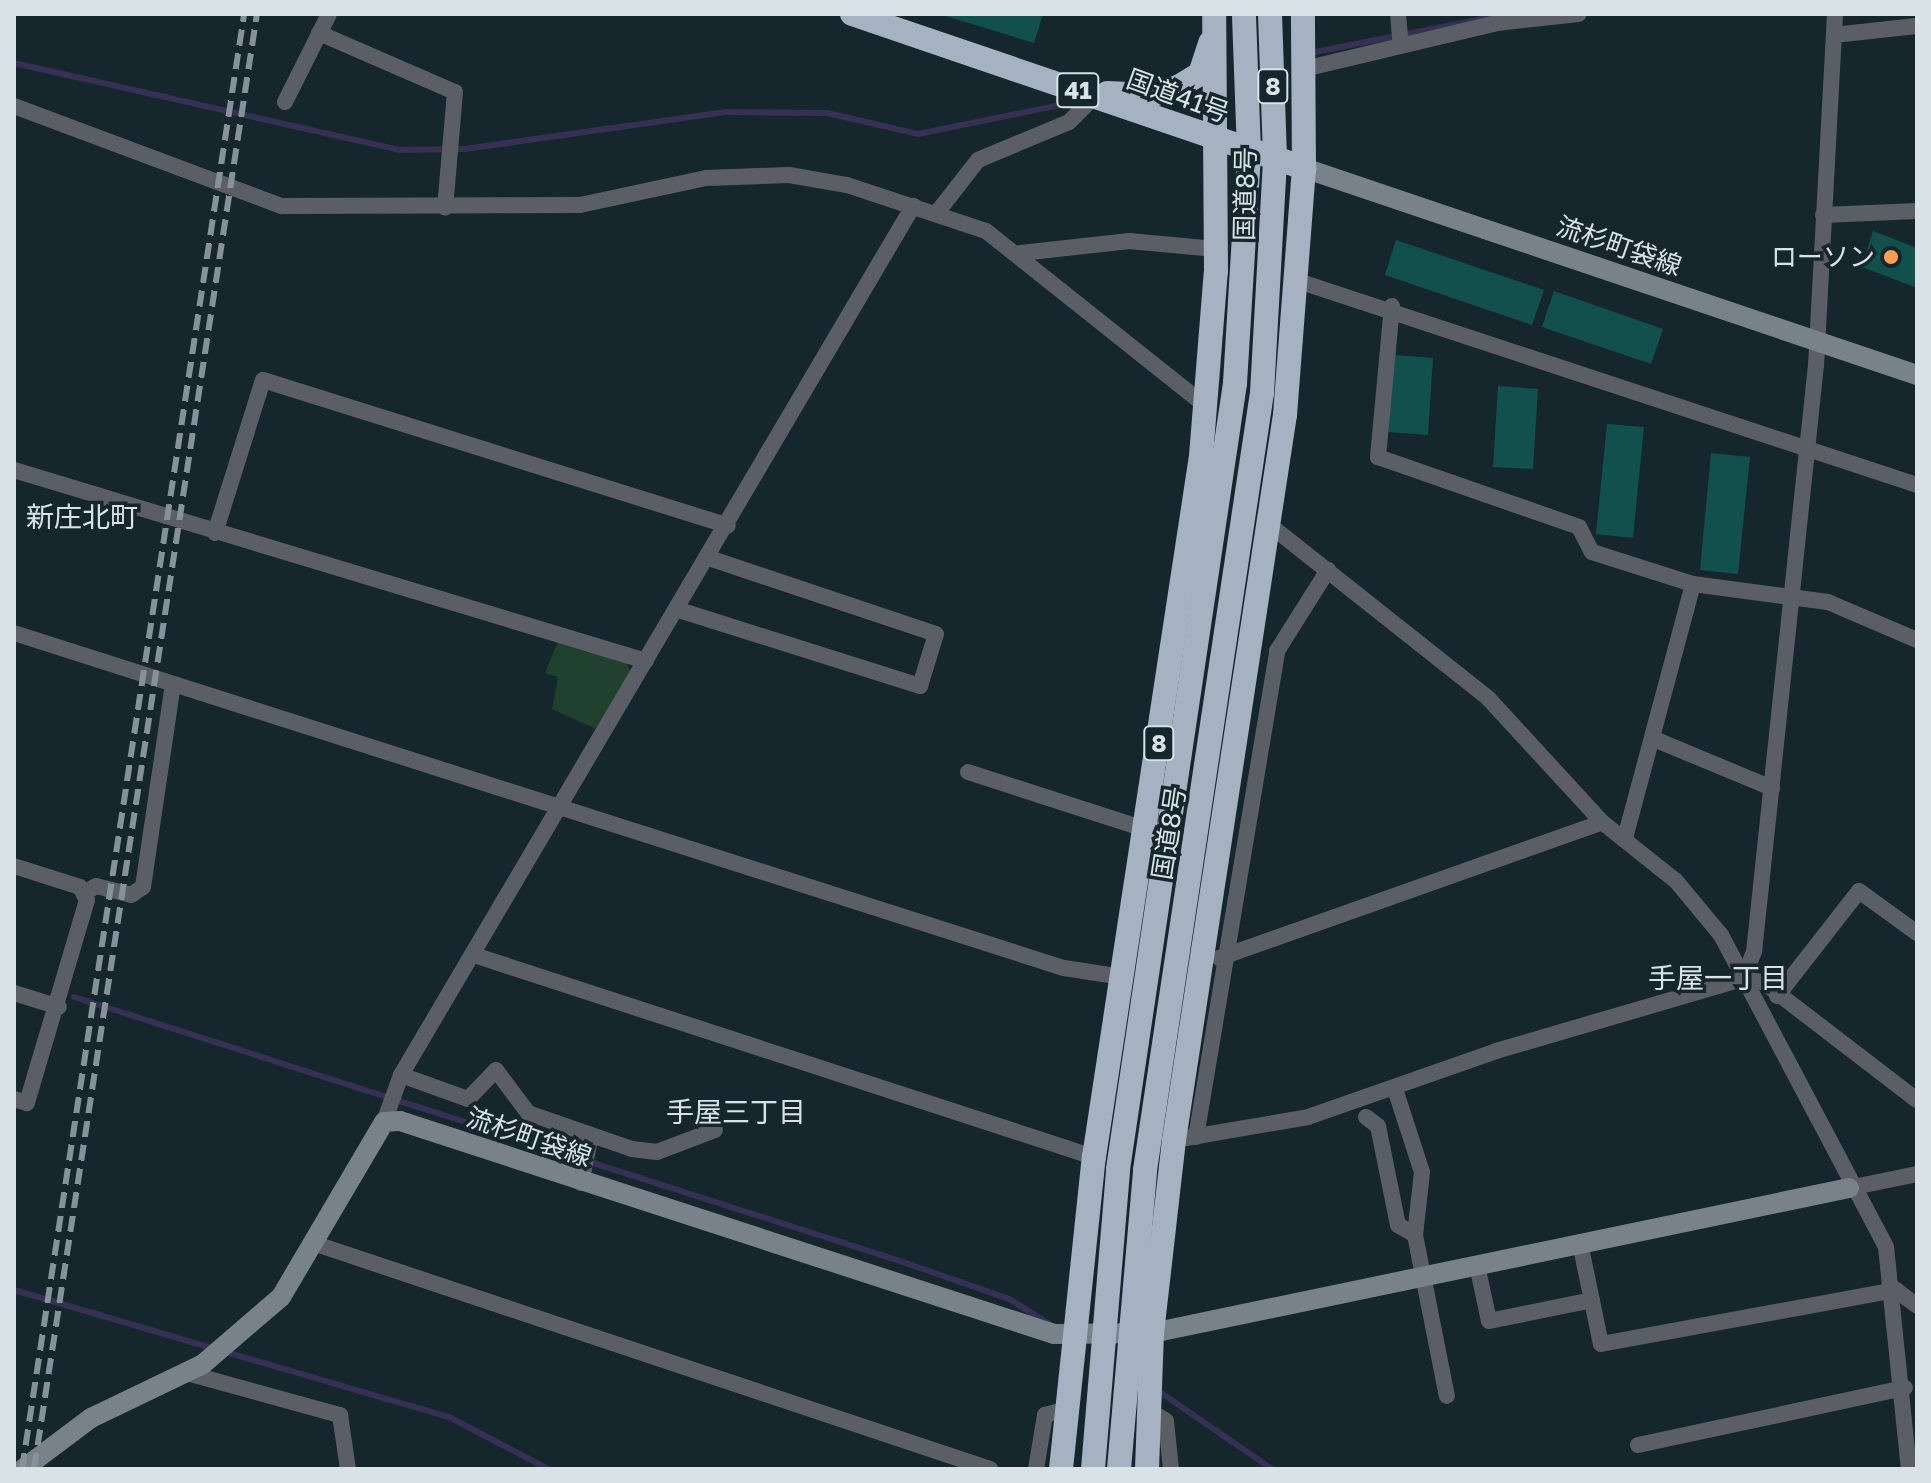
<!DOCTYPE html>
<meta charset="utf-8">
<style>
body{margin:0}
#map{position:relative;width:1931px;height:1483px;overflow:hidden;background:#15272d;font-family:"Golos Text","Noto Sans JP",sans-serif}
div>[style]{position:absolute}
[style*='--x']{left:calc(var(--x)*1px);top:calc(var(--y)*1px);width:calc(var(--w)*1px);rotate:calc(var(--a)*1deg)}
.green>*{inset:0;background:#1f412e}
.stream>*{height:6px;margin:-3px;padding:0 3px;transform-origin:3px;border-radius:3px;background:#363154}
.building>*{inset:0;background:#11504d}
.street>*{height:16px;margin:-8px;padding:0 8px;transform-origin:8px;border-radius:8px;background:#5b5f65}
.secondary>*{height:20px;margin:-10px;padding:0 10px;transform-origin:10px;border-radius:10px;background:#79818b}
.highway>*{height:24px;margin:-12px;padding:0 12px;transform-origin:12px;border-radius:12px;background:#a6b2c2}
.rail>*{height:6px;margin-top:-3px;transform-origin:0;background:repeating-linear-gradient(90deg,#859298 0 16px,transparent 0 24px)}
.highway-bridge>*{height:24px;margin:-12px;padding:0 12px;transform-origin:12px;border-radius:12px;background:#a6b2c2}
.dots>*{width:22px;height:22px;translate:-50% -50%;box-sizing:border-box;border:4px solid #15272d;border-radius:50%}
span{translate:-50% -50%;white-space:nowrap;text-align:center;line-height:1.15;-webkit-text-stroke:7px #15272d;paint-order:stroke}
.shield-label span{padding:2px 6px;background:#15272d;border:2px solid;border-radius:6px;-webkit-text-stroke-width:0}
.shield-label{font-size:24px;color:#d8e2e7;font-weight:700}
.street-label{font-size:26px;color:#d8e2e7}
.poi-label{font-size:26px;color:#d8e2e7}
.right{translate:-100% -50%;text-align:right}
.neighbourhood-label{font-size:28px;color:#d8e2e7}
.frame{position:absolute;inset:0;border:16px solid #d8e2e7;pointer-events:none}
</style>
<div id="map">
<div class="green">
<div style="clip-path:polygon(558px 641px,626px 659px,630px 672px,596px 729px,552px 709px,558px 677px,545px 673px)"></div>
</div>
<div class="stream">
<div style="--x:1310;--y:53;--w:186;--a:-11.2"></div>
<div style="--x:14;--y:63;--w:396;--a:12.7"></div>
<div style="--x:400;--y:150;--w:65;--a:-0.9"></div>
<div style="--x:465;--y:149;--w:263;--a:-8.1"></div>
<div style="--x:725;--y:112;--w:102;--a:0.6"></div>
<div style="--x:827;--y:113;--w:93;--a:13"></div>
<div style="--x:918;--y:134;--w:165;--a:-11.5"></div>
<div style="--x:74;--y:997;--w:870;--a:17.73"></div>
<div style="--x:903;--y:1262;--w:112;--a:19.2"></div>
<div style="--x:1009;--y:1299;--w:46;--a:31.6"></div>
<div style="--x:14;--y:1290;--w:455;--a:16.3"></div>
<div style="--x:451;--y:1418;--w:110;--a:27.7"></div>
<div style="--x:1157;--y:1390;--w:140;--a:34.5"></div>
</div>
<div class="building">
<div style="clip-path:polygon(939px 14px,1043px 14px,1034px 43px)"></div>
<div style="clip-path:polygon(1873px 231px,1917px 248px,1917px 288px,1862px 267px)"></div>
<div style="clip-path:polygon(1396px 240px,1544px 290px,1532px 325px,1385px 275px)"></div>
<div style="clip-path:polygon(1554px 291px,1663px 329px,1651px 364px,1542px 327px)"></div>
<div style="clip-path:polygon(1394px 355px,1433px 358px,1428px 435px,1388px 432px)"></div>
<div style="clip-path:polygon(1498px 386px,1538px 389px,1533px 469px,1493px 467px)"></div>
<div style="clip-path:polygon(1607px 424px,1644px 427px,1633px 538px,1596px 534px)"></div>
<div style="clip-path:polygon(1711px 453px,1750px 457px,1738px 574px,1700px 570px)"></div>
</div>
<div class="street">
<div style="--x:1398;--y:14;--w:32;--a:85"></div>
<div style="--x:319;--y:33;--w:148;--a:23.5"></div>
<div style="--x:455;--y:92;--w:116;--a:94.9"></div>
<div style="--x:1834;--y:35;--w:83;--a:-6.2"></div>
<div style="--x:1304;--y:69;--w:198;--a:-13.4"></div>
<div style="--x:1497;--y:23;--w:82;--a:-6.3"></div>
<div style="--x:285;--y:102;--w:98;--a:-63.4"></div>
<div style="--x:14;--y:106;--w:286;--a:20.5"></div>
<div style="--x:282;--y:206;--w:298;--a:-0.2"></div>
<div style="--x:580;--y:205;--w:129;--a:-12.1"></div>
<div style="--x:706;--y:178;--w:83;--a:-2.1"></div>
<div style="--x:789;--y:175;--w:59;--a:9.8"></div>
<div style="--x:847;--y:185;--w:146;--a:18.3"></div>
<div style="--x:986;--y:231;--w:281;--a:38.5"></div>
<div style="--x:939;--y:210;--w:63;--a:-52"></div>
<div style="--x:978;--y:160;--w:99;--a:-22.7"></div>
<div style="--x:1069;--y:122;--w:37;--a:-45"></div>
<div style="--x:1823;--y:215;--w:94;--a:-2.4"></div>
<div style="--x:1021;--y:253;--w:109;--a:-6.3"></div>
<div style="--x:1129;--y:241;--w:87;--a:5.3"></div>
<div style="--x:1295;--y:280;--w:655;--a:18.24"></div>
<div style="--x:1392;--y:306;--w:152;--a:95.3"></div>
<div style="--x:1378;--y:457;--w:213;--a:19.2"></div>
<div style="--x:1579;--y:527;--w:28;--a:63"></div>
<div style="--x:1592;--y:552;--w:106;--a:17.6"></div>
<div style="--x:1693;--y:584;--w:136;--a:7.6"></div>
<div style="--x:1828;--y:602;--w:97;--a:23.1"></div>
<div style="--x:14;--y:470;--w:660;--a:16.82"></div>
<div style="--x:1271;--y:526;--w:277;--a:38.4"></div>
<div style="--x:1488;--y:698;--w:168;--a:47.4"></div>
<div style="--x:1602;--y:822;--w:95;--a:38.6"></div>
<div style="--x:1676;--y:881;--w:70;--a:50.2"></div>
<div style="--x:1721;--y:935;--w:353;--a:62.1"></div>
<div style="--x:1886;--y:1247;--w:223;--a:84.1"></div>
<div style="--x:215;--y:533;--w:160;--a:-72.6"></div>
<div style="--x:263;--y:380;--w:487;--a:17.4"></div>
<div style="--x:679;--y:610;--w:253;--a:17.5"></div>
<div style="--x:920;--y:686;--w:54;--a:-72.9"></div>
<div style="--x:936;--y:634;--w:239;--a:-161.5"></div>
<div style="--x:14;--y:633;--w:1102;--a:17.7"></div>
<div style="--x:1064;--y:968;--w:59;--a:8.8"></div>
<div style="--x:1654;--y:739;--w:128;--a:22.6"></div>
<div style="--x:968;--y:772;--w:186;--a:17.9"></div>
<div style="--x:1625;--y:838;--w:263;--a:-75"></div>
<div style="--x:14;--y:866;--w:69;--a:17.7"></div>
<div style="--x:80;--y:887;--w:15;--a:62"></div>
<div style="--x:87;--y:900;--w:212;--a:106.5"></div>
<div style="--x:27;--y:1103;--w:14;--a:-163"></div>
<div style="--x:84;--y:893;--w:14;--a:-30"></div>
<div style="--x:96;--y:886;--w:36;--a:14"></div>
<div style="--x:131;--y:895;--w:14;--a:-34"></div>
<div style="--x:143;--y:887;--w:204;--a:-81.6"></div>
<div style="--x:474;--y:955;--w:652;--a:18.05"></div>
<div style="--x:1219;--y:958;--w:406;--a:-19.5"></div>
<div style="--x:1743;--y:979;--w:29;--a:-68"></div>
<div style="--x:1754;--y:952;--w:590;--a:-83.97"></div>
<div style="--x:1816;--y:365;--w:352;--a:-86.9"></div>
<div style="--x:14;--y:993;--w:47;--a:17.3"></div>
<div style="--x:1777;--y:996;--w:133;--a:-52"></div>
<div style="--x:1859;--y:891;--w:72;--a:35.9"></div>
<div style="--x:401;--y:1075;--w:71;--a:19.7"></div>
<div style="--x:468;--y:1099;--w:40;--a:-46"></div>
<div style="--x:496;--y:1070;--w:54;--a:53.3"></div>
<div style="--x:528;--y:1113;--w:110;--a:19.1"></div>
<div style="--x:632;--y:1149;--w:25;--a:7"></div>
<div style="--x:657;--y:1152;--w:62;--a:-20.8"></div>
<div style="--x:1395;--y:1089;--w:87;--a:72"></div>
<div style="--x:1422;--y:1172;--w:63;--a:96.3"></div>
<div style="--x:1415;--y:1235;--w:164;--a:78.8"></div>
<div style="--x:1366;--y:1117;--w:15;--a:37"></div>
<div style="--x:1378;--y:1126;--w:101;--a:78.6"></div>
<div style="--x:1398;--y:1225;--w:20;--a:30"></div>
<div style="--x:384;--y:1122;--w:50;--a:-70.1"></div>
<div style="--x:401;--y:1075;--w:1009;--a:-59.49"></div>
<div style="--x:1196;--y:1137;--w:493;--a:-80.5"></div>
<div style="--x:1277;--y:651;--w:96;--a:-57.8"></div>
<div style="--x:1174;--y:1140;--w:136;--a:-9.7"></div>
<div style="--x:1308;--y:1117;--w:199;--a:-19.3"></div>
<div style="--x:1496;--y:1051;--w:257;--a:-16.3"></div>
<div style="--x:1743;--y:979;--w:20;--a:9"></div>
<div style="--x:1763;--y:982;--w:194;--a:37.5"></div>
<div style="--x:581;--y:1183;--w:49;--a:-78.2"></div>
<div style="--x:1849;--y:1188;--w:69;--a:-11.6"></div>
<div style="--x:313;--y:1243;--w:714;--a:18.46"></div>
<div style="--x:1580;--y:1243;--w:103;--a:78.3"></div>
<div style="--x:1601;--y:1344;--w:300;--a:-10.4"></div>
<div style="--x:1896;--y:1290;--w:26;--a:37"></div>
<div style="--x:1477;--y:1265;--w:57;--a:77.9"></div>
<div style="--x:1489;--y:1321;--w:105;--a:-11.5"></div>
<div style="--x:187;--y:1373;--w:159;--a:15.4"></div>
<div style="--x:340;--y:1415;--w:55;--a:81.6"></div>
<div style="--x:1147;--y:1409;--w:22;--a:32"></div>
<div style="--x:1166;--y:1421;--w:48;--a:84.1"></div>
<div style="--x:1638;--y:1445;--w:273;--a:-12.1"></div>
<div style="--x:1036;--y:1469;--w:55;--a:-80.5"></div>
<div style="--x:1045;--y:1415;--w:24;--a:-15"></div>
</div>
<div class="secondary">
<div style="--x:1304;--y:168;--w:647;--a:18.66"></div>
<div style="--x:23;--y:1469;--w:85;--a:-36.9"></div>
<div style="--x:91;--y:1418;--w:124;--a:-25.7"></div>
<div style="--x:203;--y:1364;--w:103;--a:-40.7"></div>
<div style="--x:281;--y:1297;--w:203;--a:-59.5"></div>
<div style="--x:384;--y:1122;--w:16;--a:-4"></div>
<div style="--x:400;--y:1121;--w:688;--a:18.04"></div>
<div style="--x:1054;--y:1334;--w:98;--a:-0.6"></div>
<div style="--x:1152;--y:1333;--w:712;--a:-11.75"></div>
</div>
<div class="highway">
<div style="--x:852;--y:14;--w:478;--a:18.8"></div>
<div style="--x:1270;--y:14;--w:145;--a:88"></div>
<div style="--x:1107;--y:93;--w:46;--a:2.5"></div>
<div style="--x:1153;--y:95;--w:26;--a:-18"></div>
<div style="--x:1178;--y:87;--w:26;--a:-31"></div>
<div style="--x:1200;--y:74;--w:33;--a:-72"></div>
<div style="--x:1061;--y:1469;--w:314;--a:-84"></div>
<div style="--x:1094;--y:1157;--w:709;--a:-81.32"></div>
<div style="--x:1201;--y:456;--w:186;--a:-85.4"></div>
<div style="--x:1216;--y:271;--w:257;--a:-90.4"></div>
<div style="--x:1147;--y:1469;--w:136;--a:-87.9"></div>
<div style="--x:1152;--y:1333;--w:194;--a:-83.5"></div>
<div style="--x:1174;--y:1140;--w:733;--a:-81.3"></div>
<div style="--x:1285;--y:415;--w:248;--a:-85.6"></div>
<div style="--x:1304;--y:168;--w:154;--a:-90.4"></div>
</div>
<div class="rail">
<div style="--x:22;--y:1469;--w:1472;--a:-81.32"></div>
<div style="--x:34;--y:1469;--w:1472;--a:-81.29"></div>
</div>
<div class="highway-bridge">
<div style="--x:1093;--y:1469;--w:301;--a:-85.2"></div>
<div style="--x:1118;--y:1169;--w:795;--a:-81.53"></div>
<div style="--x:1235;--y:383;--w:231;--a:-86.5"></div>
<div style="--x:1249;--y:152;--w:138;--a:-92.1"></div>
<div style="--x:1119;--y:1469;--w:300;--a:-85"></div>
<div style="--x:1145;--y:1170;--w:786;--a:-81.44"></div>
<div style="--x:1262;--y:393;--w:234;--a:-86.8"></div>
</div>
<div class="dots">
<div style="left:1891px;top:257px;background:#fb9e50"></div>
</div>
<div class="shield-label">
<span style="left:1273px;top:86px">8</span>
<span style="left:1078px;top:90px">41</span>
<span style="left:1159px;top:743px">8</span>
</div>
<div class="street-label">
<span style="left:1178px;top:96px;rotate:20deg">国道41号</span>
<span style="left:1245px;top:194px;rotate:-89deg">国道8号</span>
<span style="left:1619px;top:246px;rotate:19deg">流杉町袋線</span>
<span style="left:1169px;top:833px;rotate:-81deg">国道8号</span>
<span style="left:529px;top:1137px;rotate:19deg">流杉町袋線</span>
</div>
<div class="poi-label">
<span class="right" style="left:1875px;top:257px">ローソン</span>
</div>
<div class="neighbourhood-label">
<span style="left:82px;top:517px">新庄北町</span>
<span style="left:1718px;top:978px">手屋一丁目</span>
<span style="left:736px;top:1112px">手屋三丁目</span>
</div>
<div class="frame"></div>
</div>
